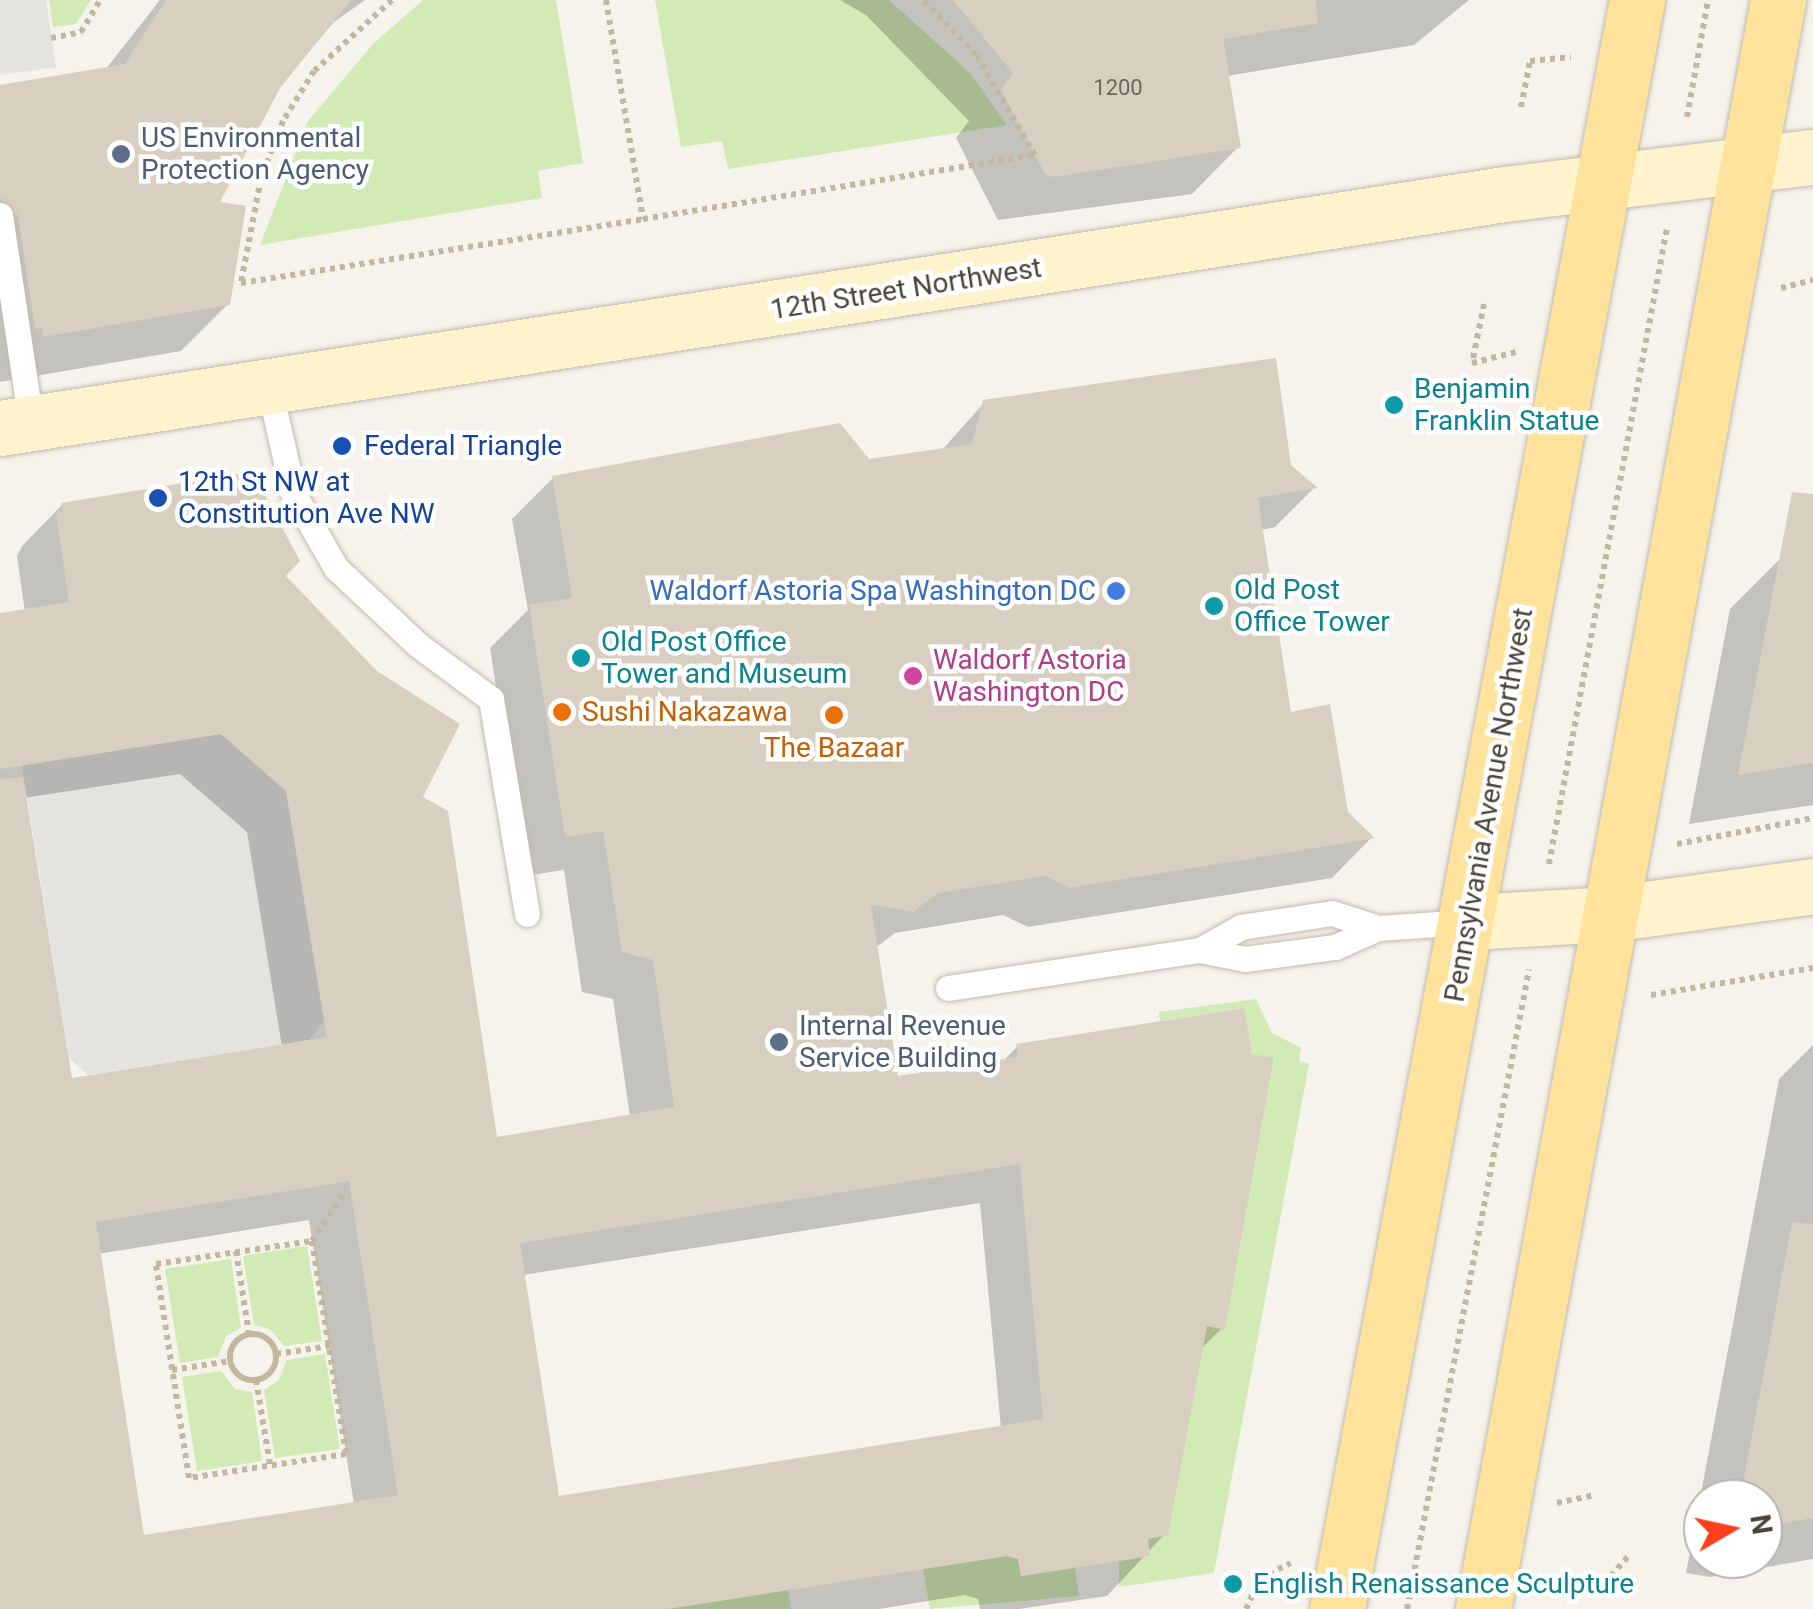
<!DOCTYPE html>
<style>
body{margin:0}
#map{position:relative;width:1813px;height:1609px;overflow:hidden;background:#f6f3ec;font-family:Roboto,sans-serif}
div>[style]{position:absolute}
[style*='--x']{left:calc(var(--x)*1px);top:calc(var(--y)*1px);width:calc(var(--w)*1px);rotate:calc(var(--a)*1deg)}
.green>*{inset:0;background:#d2eab5}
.parking>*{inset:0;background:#e5e3e0}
.shadow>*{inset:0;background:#0003}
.building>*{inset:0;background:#d8cfc1}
.path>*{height:6px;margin-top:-3px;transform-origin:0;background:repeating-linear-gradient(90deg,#c4b79f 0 5px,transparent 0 10px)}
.path>.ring{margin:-3px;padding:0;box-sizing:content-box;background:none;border:6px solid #c4b79f;border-radius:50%}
.roads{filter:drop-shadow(0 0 2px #c2bbae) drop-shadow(0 0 2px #c2bbae)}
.lane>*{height:25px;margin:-12.5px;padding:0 12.5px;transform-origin:12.5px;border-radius:12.5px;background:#fff}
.secondary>*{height:55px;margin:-27.5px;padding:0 27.5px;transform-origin:27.5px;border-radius:27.5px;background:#fff3cd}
.primary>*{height:55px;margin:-27.5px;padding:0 27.5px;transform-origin:27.5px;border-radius:27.5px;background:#ffe39c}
.dots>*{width:28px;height:28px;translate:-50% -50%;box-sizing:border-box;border:5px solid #fff;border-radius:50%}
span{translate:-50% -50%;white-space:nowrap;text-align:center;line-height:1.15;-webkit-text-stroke:9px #fff;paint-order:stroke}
.number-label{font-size:22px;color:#6e675b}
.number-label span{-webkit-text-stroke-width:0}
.service-label{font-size:28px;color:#4e5e75}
.left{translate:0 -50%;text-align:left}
.street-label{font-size:28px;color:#4b4439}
.culture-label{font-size:28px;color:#0d838f}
.transit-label{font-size:28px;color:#164399}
.shop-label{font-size:28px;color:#366cbe}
.right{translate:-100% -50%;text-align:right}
.hotel-label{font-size:28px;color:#b23c85}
.food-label{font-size:28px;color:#c56008}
.north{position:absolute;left:1683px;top:1479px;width:100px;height:100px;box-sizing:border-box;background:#fff;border:2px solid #b7b4b0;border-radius:50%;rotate:81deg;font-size:28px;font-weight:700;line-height:40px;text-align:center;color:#4b4439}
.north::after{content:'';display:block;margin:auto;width:35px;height:45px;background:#fc3f1d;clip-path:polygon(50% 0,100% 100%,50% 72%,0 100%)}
</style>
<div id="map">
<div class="green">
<div style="clip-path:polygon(49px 0,91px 0,76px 24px,53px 27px)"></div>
<div style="clip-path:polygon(423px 0,556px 0,583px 163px,538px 171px,542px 198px,260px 245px,308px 121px,374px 43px)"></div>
<div style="clip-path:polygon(655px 0,889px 0,970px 73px,1007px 125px,728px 169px,722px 141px,681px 147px)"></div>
<div style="clip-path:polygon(1256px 999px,1272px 1033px,1301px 1048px,1299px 1061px,1309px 1064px,1214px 1573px,1119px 1587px,1119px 1561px,1150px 1556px,1148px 1539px,1159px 1537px,1207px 1326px,1225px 1329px,1274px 1059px,1252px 1054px,1243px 1008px,1160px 1021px,1159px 1012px)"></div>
<div style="clip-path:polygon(307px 1246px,322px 1341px,284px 1346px,270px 1329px,254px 1325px,243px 1256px)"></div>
<div style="clip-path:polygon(231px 1259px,241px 1328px,226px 1336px,218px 1357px,180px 1363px,165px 1269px)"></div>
<div style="clip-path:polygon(325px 1354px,340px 1449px,275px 1458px,264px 1390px,278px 1381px,287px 1360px)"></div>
<div style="clip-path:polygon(221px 1371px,235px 1389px,252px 1392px,262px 1461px,197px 1471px,182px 1377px)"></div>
<div style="clip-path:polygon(1007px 1556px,1018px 1559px,1021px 1576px,1075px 1568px,1079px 1596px,930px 1609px,923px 1569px)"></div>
<div style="clip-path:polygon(788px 1590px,791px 1609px,668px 1609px)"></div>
</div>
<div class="parking">
<div style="clip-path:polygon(0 0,46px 0,56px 67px,0 75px)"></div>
<div style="clip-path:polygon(221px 734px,286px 791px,324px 1021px,309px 1040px,88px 1075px,69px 1058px,22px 766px)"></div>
</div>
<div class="shadow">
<div style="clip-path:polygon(160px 0,365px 0,334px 22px,278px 86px,216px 203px,228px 304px,181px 351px,0 382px,0 87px,105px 70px)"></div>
<div style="clip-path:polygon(840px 0,1469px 0,1414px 45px,1227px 76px,1238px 147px,1192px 194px,998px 220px,956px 138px,969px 121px,866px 15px)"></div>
<div style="clip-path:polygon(evenodd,984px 403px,1288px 467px,1314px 488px,1275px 527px,1261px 530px,1289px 715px,1346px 813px,1371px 838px,1332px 878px,1028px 927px,1003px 915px,895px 933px,875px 948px,896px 1079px,1002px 1062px,1017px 1047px,1222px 1328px,1199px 1351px,1165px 1534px,1107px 1596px,1019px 1609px,980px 1609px,978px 1599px,965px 1595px,879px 1609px,0 1609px,0 615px,25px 612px,17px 556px,22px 546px,62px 505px,283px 576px,419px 798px,495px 1140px,630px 1117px,613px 999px,582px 992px,564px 870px,525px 876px,490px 648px,528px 610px,512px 519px,553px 478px,868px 462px,941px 451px,984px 403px,180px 774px,247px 832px,282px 1047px,70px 1081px,24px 798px,180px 774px,984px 403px,980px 1203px,1001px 1428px,556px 1499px,523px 1275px,980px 1203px,984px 403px,309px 1220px,354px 1504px,142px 1538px,98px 1254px,309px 1220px)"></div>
<div style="clip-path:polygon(1813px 553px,1813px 805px,1689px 824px,1730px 609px,1782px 557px)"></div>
<div style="clip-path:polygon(evenodd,1813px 1045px,1813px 1559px,1710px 1577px,1686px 1573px,1779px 1079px,1813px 1045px,1703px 1499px,1763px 1499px,1763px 1559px,1703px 1559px,1703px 1499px)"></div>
</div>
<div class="building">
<div style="clip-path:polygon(166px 0,351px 0,280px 88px,220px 202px,246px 206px,230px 305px,43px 337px,41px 328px,35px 329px,18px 217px,0 199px,0 85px,125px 64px)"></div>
<div style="clip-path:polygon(953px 0,1316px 0,1318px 23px,1223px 39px,1241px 148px,1054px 177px,1045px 174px,1001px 90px,1013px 73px)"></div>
<div style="clip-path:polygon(evenodd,1276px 358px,1291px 465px,1318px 488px,1258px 498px,1291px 712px,1330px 704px,1348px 812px,1375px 838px,1070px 888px,1045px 876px,938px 893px,913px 912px,871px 905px,898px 1076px,1018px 1057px,1016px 1044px,1244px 1008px,1252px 1054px,1274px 1058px,1225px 1330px,1207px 1326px,1168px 1535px,1148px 1539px,1150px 1556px,1021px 1576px,1018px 1559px,1007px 1556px,668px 1609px,0 1609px,0 779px,23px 777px,72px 1078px,327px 1037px,286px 791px,221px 734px,0 769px,0 613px,69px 602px,56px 513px,63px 512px,61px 503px,244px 473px,248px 480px,256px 478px,300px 561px,286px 576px,377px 671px,460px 724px,423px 797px,448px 811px,497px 1137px,674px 1107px,653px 960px,622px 952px,603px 831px,565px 837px,529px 605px,572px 598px,552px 476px,840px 423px,869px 459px,972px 444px,983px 400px,1276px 358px,1020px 1164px,1043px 1419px,559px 1496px,520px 1243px,1020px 1164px,1276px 358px,349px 1181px,398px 1495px,144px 1535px,96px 1222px,349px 1181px)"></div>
<div style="clip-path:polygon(1792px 492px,1813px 494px,1813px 763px,1738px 775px)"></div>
<div style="clip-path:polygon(1792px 1222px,1813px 1224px,1813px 1518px,1763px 1527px,1763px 1499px,1740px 1499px)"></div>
</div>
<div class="path">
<div style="--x:392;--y:0;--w:105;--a:137.7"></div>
<div style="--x:314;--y:71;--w:59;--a:121.8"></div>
<div style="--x:283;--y:121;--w:61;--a:111.1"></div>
<div style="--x:261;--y:178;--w:107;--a:100.8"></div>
<div style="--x:241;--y:283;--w:407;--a:-9"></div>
<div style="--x:606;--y:0;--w:222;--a:80.4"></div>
<div style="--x:643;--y:219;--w:397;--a:-9.3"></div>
<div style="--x:1035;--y:155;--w:116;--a:-120.5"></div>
<div style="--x:976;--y:55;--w:76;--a:-133.9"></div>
<div style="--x:51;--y:38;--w:31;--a:-11"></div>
<div style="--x:81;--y:32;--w:37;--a:-59"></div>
<div style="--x:1521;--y:107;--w:47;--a:-78.9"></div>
<div style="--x:1530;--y:61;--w:41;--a:-5.6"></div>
<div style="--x:1687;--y:117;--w:119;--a:-79.8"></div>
<div style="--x:1781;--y:288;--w:33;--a:-14"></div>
<div style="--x:1484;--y:304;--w:60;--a:101.5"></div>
<div style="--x:1472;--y:363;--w:45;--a:-14"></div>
<div style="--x:1677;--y:844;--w:138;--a:-10.8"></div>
<div style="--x:1549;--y:864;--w:647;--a:-79.49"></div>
<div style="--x:1651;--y:995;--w:164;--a:-9.5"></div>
<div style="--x:312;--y:1241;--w:216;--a:80.9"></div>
<div style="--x:346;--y:1454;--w:159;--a:171.3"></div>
<div style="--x:189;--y:1478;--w:217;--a:-98.8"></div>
<div style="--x:156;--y:1264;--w:158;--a:-8.4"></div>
<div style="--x:312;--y:1241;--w:58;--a:-56.3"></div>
<div style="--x:236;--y:1251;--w:84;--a:81.1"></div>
<div class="ring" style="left:230px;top:1334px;width:40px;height:40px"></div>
<div style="--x:276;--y:1354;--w:54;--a:-8.6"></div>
<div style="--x:172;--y:1370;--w:59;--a:-8.8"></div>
<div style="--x:256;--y:1380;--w:86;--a:80.6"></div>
<div style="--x:1557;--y:1503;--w:38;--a:-12"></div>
<div style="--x:1611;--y:1576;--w:29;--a:-49"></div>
<div style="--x:1246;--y:1609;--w:34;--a:-66"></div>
<div style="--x:1260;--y:1578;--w:34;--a:-26"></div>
<div style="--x:1407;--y:1609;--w:651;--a:-79.19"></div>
</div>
<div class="roads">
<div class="lane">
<div style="--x:0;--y:215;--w:210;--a:81.5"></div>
<div style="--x:269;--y:387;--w:109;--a:77.2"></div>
<div style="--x:293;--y:493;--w:86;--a:60.2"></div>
<div style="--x:336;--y:568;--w:112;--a:43.2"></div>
<div style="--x:418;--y:645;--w:91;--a:36.5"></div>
<div style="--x:491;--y:699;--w:218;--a:80.5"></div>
<div style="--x:1378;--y:928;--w:48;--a:-161.9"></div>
<div style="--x:1332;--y:913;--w:92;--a:171.3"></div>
<div style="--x:1241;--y:927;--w:47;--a:150.7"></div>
<div style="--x:1200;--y:950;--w:46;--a:11.3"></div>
<div style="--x:1245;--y:959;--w:91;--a:-7.6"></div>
<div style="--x:1335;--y:947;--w:47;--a:-23.8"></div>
<div style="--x:1378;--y:928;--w:90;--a:-3.8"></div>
<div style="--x:948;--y:988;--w:255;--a:-8.6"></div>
</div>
<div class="secondary">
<div style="--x:0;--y:428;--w:1523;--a:-8.84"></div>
<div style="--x:1505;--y:194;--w:310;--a:-6.9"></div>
<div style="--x:1468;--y:922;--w:141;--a:-3.2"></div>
<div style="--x:1609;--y:914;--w:206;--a:-7.8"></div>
</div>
<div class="primary">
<div style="--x:1337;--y:1609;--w:1637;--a:-79.44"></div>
<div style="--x:1483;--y:1609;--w:1636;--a:-79.61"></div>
</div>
</div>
<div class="dots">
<div style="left:121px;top:154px;background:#5c6f8a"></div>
<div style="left:1394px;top:405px;background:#0f9aa8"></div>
<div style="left:342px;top:446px;background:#1a4fb4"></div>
<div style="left:158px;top:498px;background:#1a4fb4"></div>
<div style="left:1116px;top:591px;background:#3f7fe0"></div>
<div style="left:1214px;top:606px;background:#0f9aa8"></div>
<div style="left:581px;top:658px;background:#0f9aa8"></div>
<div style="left:913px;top:676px;background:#d1479c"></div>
<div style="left:562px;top:712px;background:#e8710a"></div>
<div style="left:834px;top:715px;background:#e8710a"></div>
<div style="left:779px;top:1042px;background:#5c6f8a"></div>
<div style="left:1233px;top:1584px;background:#0f9aa8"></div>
</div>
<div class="number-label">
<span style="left:1118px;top:88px">1200</span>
</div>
<div class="service-label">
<span class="left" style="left:141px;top:154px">US Environmental<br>Protection Agency</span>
<span class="left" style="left:799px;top:1042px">Internal Revenue<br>Service Building</span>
</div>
<div class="street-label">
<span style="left:906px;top:289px;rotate:-9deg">12th Street Northwest</span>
<span style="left:1489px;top:805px;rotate:-80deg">Pennsylvania Avenue Northwest</span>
</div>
<div class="culture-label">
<span class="left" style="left:1414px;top:405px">Benjamin<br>Franklin Statue</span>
<span class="left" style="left:1234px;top:606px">Old Post<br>Office Tower</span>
<span class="left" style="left:601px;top:658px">Old Post Office<br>Tower and Museum</span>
<span class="left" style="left:1253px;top:1584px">English Renaissance Sculpture</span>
</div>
<div class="transit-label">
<span class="left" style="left:364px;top:446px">Federal Triangle</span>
<span class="left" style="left:178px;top:498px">12th St NW at<br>Constitution Ave NW</span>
</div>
<div class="shop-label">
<span class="right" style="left:1096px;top:591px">Waldorf Astoria Spa Washington DC</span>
</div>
<div class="hotel-label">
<span class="left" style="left:933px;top:676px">Waldorf Astoria<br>Washington DC</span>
</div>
<div class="food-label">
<span class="left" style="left:582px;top:712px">Sushi Nakazawa</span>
<span style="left:834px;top:748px">The Bazaar</span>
</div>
<div class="north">N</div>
</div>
